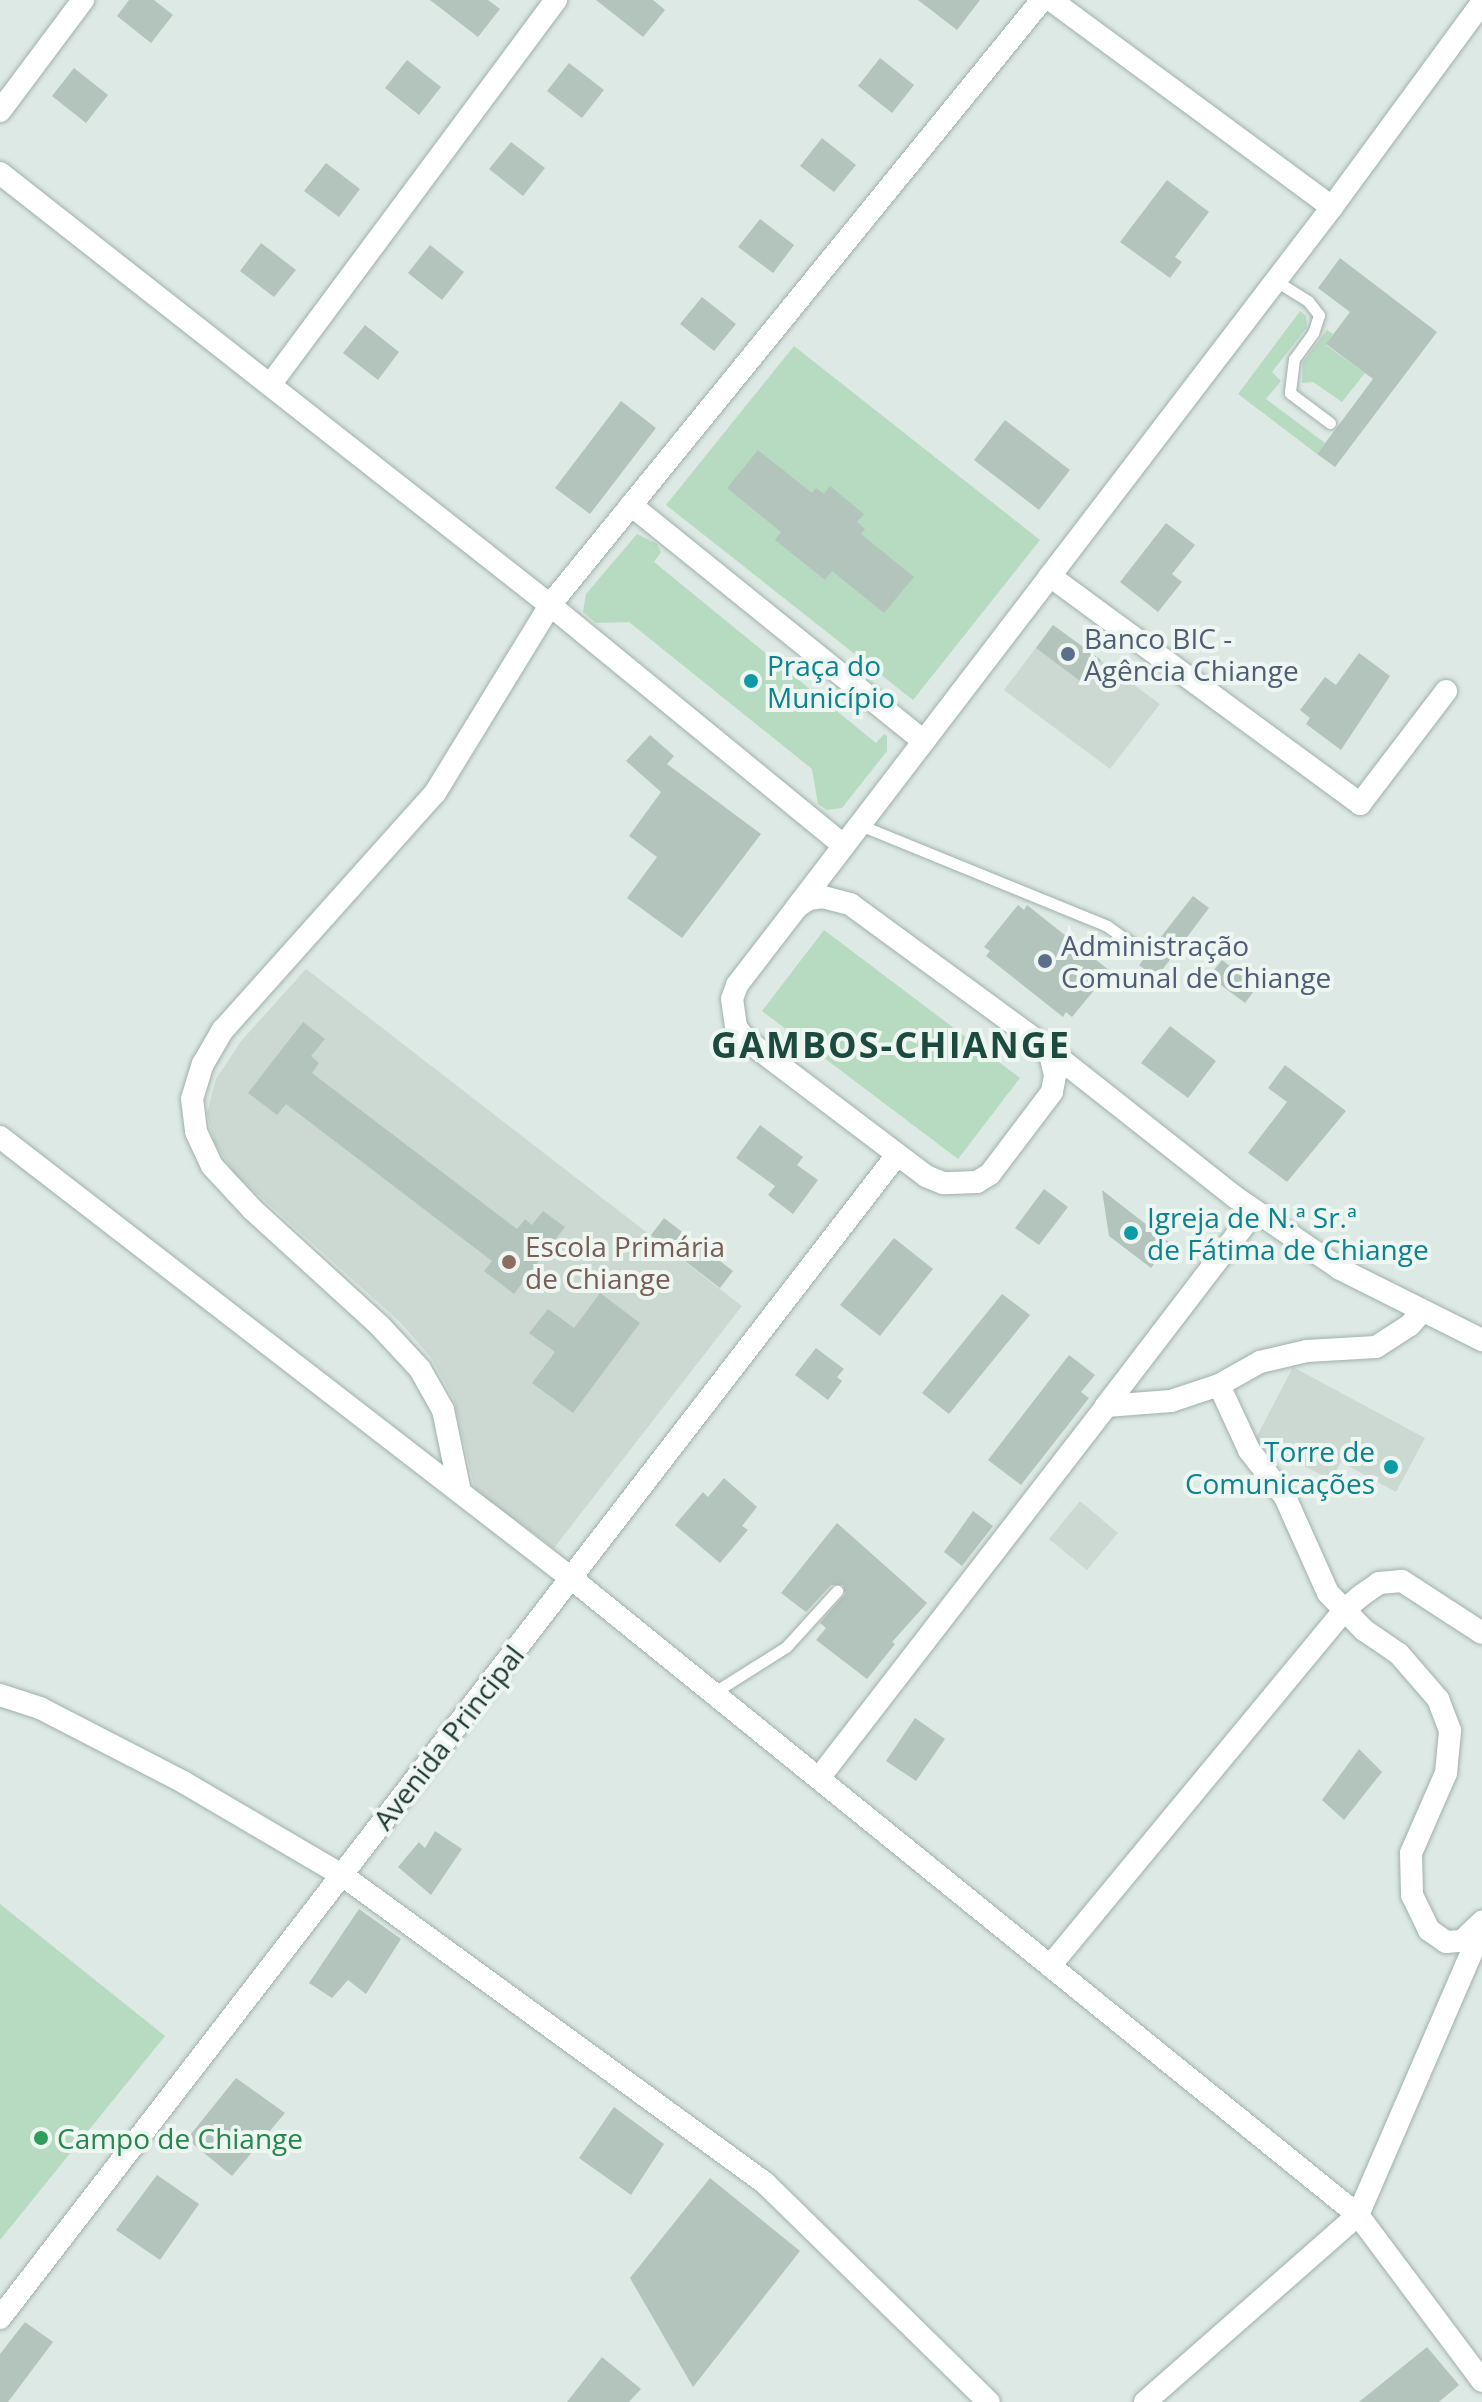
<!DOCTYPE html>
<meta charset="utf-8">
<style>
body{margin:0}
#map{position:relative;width:1482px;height:2402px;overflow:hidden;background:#dde9e4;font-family:"Open Sans",sans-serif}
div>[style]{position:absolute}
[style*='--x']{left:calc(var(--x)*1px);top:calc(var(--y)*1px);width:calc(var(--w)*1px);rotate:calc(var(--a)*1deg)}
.built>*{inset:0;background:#ccd9d3}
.green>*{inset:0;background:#b6dbc1}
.building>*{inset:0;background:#b3c4bd}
.roads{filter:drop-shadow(0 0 2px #a0b0ab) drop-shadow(0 0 2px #a0b0ab)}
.lane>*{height:11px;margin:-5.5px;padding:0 5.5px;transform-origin:5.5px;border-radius:5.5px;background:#fff}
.street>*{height:22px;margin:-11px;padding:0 11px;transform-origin:11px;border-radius:11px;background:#fff}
.dots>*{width:22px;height:22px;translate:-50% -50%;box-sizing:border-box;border:4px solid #eef6f2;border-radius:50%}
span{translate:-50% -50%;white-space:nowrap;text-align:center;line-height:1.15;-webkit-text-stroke:8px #eef6f2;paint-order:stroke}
.service-label{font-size:28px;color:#4e5e75}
.left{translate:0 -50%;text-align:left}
.culture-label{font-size:28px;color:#0d838f}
.right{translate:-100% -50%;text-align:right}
.education-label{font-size:28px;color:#785e54}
.street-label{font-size:28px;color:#1f3832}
.leisure-label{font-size:28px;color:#27864d}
.district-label{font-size:36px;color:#1c4a3f;font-weight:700;letter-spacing:2px}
</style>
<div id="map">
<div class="built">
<div style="clip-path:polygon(1053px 625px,1160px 704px,1110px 769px,1004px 690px)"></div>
<div style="clip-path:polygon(306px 969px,742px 1306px,554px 1548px,475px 1490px,454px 1400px,432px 1359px,401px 1323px,235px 1174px,214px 1142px,207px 1113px,216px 1079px,241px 1041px)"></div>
<div style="clip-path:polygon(1293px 1367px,1425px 1438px,1396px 1492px,1341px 1462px,1331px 1480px,1255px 1440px)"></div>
<div style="clip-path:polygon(1080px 1501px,1118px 1533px,1087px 1570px,1049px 1539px)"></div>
</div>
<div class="green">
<div style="clip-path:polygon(1300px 311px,1306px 316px,1307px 327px,1272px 372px,1281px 381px,1266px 399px,1325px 443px,1317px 454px,1238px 394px)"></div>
<div style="clip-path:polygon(1327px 330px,1333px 334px,1326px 345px,1365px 373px,1342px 402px,1313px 382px,1302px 383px,1303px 362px)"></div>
<div style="clip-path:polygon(794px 346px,1040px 540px,913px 700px,666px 505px)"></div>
<div style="clip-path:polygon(637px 534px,657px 544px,661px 552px,654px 562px,876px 743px,884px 734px,887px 736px,887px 751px,842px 808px,827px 810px,818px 804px,812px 769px,629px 622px,596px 623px,583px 612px,586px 594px)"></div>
<div style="clip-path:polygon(824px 930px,1020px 1078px,958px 1159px,762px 1011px)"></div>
<div style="clip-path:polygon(0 1904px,165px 2036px,0 2240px)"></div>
</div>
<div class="building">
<div style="clip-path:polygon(129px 0,154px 0,173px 15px,151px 43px,117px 16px)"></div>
<div style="clip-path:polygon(430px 0,488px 0,500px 9px,478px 37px)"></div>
<div style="clip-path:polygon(596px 0,653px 0,665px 10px,643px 37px)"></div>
<div style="clip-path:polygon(918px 0,980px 0,957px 30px)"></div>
<div style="clip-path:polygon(880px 58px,914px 85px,892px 113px,858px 86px)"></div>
<div style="clip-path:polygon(407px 60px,441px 87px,419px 115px,385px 88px)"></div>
<div style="clip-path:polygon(569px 63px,604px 90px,582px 118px,547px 91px)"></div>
<div style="clip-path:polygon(74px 68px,108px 95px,86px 123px,52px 96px)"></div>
<div style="clip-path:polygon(822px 138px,856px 165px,834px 192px,800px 166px)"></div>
<div style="clip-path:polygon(511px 142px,545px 168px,523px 196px,489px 169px)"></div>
<div style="clip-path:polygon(326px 163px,360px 189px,339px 217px,304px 191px)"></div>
<div style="clip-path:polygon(1167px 180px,1209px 212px,1175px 257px,1182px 262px,1170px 278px,1120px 242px)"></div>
<div style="clip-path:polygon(760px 219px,794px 245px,773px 273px,738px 247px)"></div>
<div style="clip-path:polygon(261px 243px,296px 270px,274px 297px,240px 271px)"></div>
<div style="clip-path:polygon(430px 245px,464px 272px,442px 300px,408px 273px)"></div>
<div style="clip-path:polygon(1340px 258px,1437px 332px,1335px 467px,1317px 454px,1373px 379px,1326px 344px,1350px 312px,1318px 288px)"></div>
<div style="clip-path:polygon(702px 297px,736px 324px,714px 351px,680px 324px)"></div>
<div style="clip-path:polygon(365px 325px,399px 352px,378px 380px,343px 353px)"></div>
<div style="clip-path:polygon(621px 401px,656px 428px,590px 514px,555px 488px)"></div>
<div style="clip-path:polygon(1005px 420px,1070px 470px,1039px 510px,974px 460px)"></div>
<div style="clip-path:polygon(758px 450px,812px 493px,816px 488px,824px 494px,830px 486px,864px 514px,857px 522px,865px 529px,861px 534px,914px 577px,884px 613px,832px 571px,825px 580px,775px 540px,781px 532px,727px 488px)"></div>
<div style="clip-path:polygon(1166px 523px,1195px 545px,1172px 574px,1182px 582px,1158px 612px,1120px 582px)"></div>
<div style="clip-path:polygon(1053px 625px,1101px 660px,1084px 684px,1036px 648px)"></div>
<div style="clip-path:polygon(1359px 653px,1390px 676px,1341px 750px,1306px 724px,1310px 718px,1300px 710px,1325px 677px,1336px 685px)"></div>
<div style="clip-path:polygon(650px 735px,674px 756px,667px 764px,761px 834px,682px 938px,627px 898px,657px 857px,629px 836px,661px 792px,626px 761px)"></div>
<div style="clip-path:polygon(1193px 896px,1209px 908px,1156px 978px,1139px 965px)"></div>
<div style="clip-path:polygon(1018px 905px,1024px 910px,1027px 905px,1110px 971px,1072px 1017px,1066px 1012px,1063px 1017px,986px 956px,990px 951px,984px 947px)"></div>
<div style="clip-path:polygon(1222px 960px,1257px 987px,1245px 1003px,1209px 976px)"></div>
<div style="clip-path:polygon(303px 1022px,325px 1039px,311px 1056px,319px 1063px,312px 1073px,517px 1229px,525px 1219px,532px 1225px,543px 1211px,565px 1227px,514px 1294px,484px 1271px,492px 1261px,286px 1104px,277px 1115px,248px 1093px)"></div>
<div style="clip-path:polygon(1170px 1026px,1216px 1061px,1188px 1098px,1141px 1063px)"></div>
<div style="clip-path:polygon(1285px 1065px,1346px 1111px,1287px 1182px,1248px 1153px,1287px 1102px,1268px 1088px)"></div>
<div style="clip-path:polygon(760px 1125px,803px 1157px,797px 1165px,818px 1180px,793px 1214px,768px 1195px,775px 1186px,736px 1158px)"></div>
<div style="clip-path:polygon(1044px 1189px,1068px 1207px,1039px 1245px,1015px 1228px)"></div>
<div style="clip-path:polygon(1102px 1190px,1170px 1243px,1151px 1268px,1109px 1236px)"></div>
<div style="clip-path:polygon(664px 1218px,733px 1271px,720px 1288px,651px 1235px)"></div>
<div style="clip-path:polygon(894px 1238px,933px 1269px,880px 1336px,840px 1305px)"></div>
<div style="clip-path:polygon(600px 1293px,640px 1323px,573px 1413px,532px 1383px,555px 1352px,529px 1333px,548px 1309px,574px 1328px)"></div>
<div style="clip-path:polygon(1002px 1294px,1030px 1315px,949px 1414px,922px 1393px)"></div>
<div style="clip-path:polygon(816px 1348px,844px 1369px,837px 1377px,842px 1381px,828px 1400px,795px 1375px)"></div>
<div style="clip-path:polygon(1069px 1355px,1095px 1375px,1081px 1392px,1089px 1398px,1021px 1485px,988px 1460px)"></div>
<div style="clip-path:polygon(724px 1478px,757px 1507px,742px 1526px,748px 1530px,720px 1563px,675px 1525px,703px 1492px,708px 1497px)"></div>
<div style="clip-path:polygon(973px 1511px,993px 1526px,962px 1566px,944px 1552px)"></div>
<div style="clip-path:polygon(837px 1523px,927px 1603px,892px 1642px,895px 1644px,867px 1679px,816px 1640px,826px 1628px,820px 1623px,845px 1594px,843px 1585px,831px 1585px,806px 1612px,781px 1593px)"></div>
<div style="clip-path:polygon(915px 1718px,945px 1739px,916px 1781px,886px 1761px)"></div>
<div style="clip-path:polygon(1359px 1749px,1382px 1772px,1344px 1820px,1322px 1800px)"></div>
<div style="clip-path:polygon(435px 1831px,462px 1849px,431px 1895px,398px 1867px,419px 1842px,425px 1848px)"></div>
<div style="clip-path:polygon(359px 1909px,401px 1939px,366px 1994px,348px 1980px,332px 1998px,309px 1983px)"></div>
<div style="clip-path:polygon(236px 2078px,285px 2113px,232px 2176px,187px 2139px)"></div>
<div style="clip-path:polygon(614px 2107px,664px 2144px,631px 2195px,579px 2158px)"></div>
<div style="clip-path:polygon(157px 2175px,199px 2204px,160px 2260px,116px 2230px)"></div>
<div style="clip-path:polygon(710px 2178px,800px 2251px,693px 2387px,630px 2278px)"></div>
<div style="clip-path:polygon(25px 2322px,53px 2342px,8px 2402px,0 2402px,0 2354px)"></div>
<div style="clip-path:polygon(1427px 2347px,1459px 2385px,1439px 2402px,1359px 2402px)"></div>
<div style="clip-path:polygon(602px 2357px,641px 2389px,629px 2402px,567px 2402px)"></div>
</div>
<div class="roads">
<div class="lane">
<div style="--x:1276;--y:281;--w:38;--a:32"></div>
<div style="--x:1308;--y:301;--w:18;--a:52"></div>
<div style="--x:1319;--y:315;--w:19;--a:108"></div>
<div style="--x:1313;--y:333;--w:32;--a:126"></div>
<div style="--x:1294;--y:359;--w:34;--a:97"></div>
<div style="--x:1290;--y:393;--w:50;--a:36.9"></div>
<div style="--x:860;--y:825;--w:267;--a:22.2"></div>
<div style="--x:1107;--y:926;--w:29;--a:35"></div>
<div style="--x:713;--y:1693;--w:86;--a:-32.2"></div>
<div style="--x:786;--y:1647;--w:76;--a:-47.7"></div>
</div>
<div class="street">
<div style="--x:1051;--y:0;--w:349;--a:36.4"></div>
<div style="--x:1332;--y:207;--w:253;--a:-53.7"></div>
<div style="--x:0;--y:111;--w:139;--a:-53.2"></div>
<div style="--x:0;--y:173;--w:699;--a:38.15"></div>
<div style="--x:550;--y:605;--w:380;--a:39.3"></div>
<div style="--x:270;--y:385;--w:480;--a:-53.4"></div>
<div style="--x:631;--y:505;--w:376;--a:38.9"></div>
<div style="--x:1050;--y:576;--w:464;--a:-52.6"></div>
<div style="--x:823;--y:897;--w:28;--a:15"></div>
<div style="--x:850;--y:904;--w:237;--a:36.2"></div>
<div style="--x:1041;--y:1044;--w:17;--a:54"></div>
<div style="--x:1051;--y:1058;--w:18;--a:77"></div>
<div style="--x:1055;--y:1076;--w:16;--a:101"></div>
<div style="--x:1052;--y:1092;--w:103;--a:127.1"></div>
<div style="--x:990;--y:1174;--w:15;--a:148"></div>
<div style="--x:977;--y:1182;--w:34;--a:178"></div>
<div style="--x:943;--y:1183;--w:18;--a:-158"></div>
<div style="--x:926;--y:1176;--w:227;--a:-142.9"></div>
<div style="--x:745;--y:1039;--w:15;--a:-127"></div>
<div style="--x:736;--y:1027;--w:28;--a:-98"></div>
<div style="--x:732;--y:999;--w:15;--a:-70"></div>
<div style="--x:737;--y:985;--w:98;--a:-52.4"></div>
<div style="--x:797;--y:907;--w:14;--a:-34"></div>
<div style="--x:809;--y:899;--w:14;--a:-8"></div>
<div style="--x:797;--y:907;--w:417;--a:-52.6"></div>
<div style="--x:1050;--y:576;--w:385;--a:36.3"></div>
<div style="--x:1360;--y:804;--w:142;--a:-52.7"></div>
<div style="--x:1045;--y:1047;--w:242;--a:38.3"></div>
<div style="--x:1235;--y:1197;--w:127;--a:34.4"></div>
<div style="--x:1340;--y:1269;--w:159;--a:26.6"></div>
<div style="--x:0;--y:1137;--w:721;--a:37.68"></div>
<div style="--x:571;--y:1578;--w:1012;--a:38.99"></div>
<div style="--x:1358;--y:2215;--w:207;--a:53.2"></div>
<div style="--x:1255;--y:1211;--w:245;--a:127.4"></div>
<div style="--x:1106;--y:1406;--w:65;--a:-4.4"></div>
<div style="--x:1171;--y:1401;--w:51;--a:-18.4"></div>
<div style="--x:1219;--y:1385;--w:47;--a:-29.3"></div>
<div style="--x:1260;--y:1362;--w:48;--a:-13.2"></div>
<div style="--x:1307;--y:1351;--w:69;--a:-3.3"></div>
<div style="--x:1376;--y:1347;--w:40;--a:-32.9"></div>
<div style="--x:1410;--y:1325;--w:18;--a:-49"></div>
<div style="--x:1219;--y:1385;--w:72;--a:65.2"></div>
<div style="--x:1249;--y:1450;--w:59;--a:52.5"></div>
<div style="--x:1285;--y:1497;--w:105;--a:65.9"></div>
<div style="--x:1328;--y:1593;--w:52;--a:45.8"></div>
<div style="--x:1364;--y:1630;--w:42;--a:34.4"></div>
<div style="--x:1399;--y:1654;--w:60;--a:49.1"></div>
<div style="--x:1438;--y:1699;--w:34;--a:69"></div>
<div style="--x:1450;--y:1731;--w:42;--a:95.4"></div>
<div style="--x:1446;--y:1773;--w:87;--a:113.6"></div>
<div style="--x:1411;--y:1853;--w:42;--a:88.6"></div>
<div style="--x:1412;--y:1895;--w:39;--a:64"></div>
<div style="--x:1429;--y:1930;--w:21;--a:35"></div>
<div style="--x:1446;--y:1942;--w:16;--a:-4"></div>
<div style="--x:1462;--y:1941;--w:28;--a:-44"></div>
<div style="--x:460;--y:1492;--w:84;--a:-101.7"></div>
<div style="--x:443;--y:1410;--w:47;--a:-119.3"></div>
<div style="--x:420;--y:1369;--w:60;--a:-133"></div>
<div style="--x:379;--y:1325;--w:172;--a:-137.6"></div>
<div style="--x:252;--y:1209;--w:59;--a:-132.9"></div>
<div style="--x:212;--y:1166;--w:38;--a:-115"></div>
<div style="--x:196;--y:1131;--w:32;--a:-97"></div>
<div style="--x:192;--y:1099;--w:37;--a:-73"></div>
<div style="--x:203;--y:1064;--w:39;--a:-60"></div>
<div style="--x:223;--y:1030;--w:318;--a:-48.2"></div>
<div style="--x:435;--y:793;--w:220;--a:-58.5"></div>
<div style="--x:550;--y:605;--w:780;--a:-50.88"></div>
<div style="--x:0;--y:1695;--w:42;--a:18"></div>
<div style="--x:40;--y:1708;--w:163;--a:27.3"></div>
<div style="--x:185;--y:1783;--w:182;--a:30.4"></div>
<div style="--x:342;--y:1875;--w:523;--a:36.06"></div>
<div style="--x:765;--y:2183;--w:313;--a:44.4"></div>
<div style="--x:819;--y:1778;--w:470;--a:-52.3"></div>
<div style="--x:1050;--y:1966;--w:462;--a:-50.4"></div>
<div style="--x:1344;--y:1610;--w:23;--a:-40"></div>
<div style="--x:1362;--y:1595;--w:21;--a:-35"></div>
<div style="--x:1379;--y:1583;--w:23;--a:-5"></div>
<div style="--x:1402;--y:1581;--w:95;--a:33"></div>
<div style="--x:0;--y:2318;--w:1469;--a:-52.36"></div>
<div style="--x:1145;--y:2402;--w:283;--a:-41.3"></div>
<div style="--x:1358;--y:2215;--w:312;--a:-66.6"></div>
</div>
</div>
<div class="dots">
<div style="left:1068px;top:654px;background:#5c6f8a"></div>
<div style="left:751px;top:681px;background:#0f9aa8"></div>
<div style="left:1045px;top:961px;background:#5c6f8a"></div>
<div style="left:1131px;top:1233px;background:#0f9aa8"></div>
<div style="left:509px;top:1262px;background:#8d6e63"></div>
<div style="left:1391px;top:1467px;background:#0f9aa8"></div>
<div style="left:41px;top:2138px;background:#2e9e5b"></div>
</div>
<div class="service-label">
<span class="left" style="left:1084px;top:654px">Banco BIC -<br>Agência Chiange</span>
<span class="left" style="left:1061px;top:961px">Administração<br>Comunal de Chiange</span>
</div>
<div class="culture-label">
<span class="left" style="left:767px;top:681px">Praça do<br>Município</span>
<span class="left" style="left:1147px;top:1233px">Igreja de N.ª Sr.ª<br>de Fátima de Chiange</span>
<span class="right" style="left:1375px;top:1467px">Torre de<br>Comunicações</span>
</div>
<div class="education-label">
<span class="left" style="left:525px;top:1262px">Escola Primária<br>de Chiange</span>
</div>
<div class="street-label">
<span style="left:448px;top:1737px;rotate:-52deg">Avenida Principal</span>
</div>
<div class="leisure-label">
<span class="left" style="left:57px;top:2138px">Campo de Chiange</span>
</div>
<div class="district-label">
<span style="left:891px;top:1045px">GAMBOS-CHIANGE</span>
</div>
</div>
